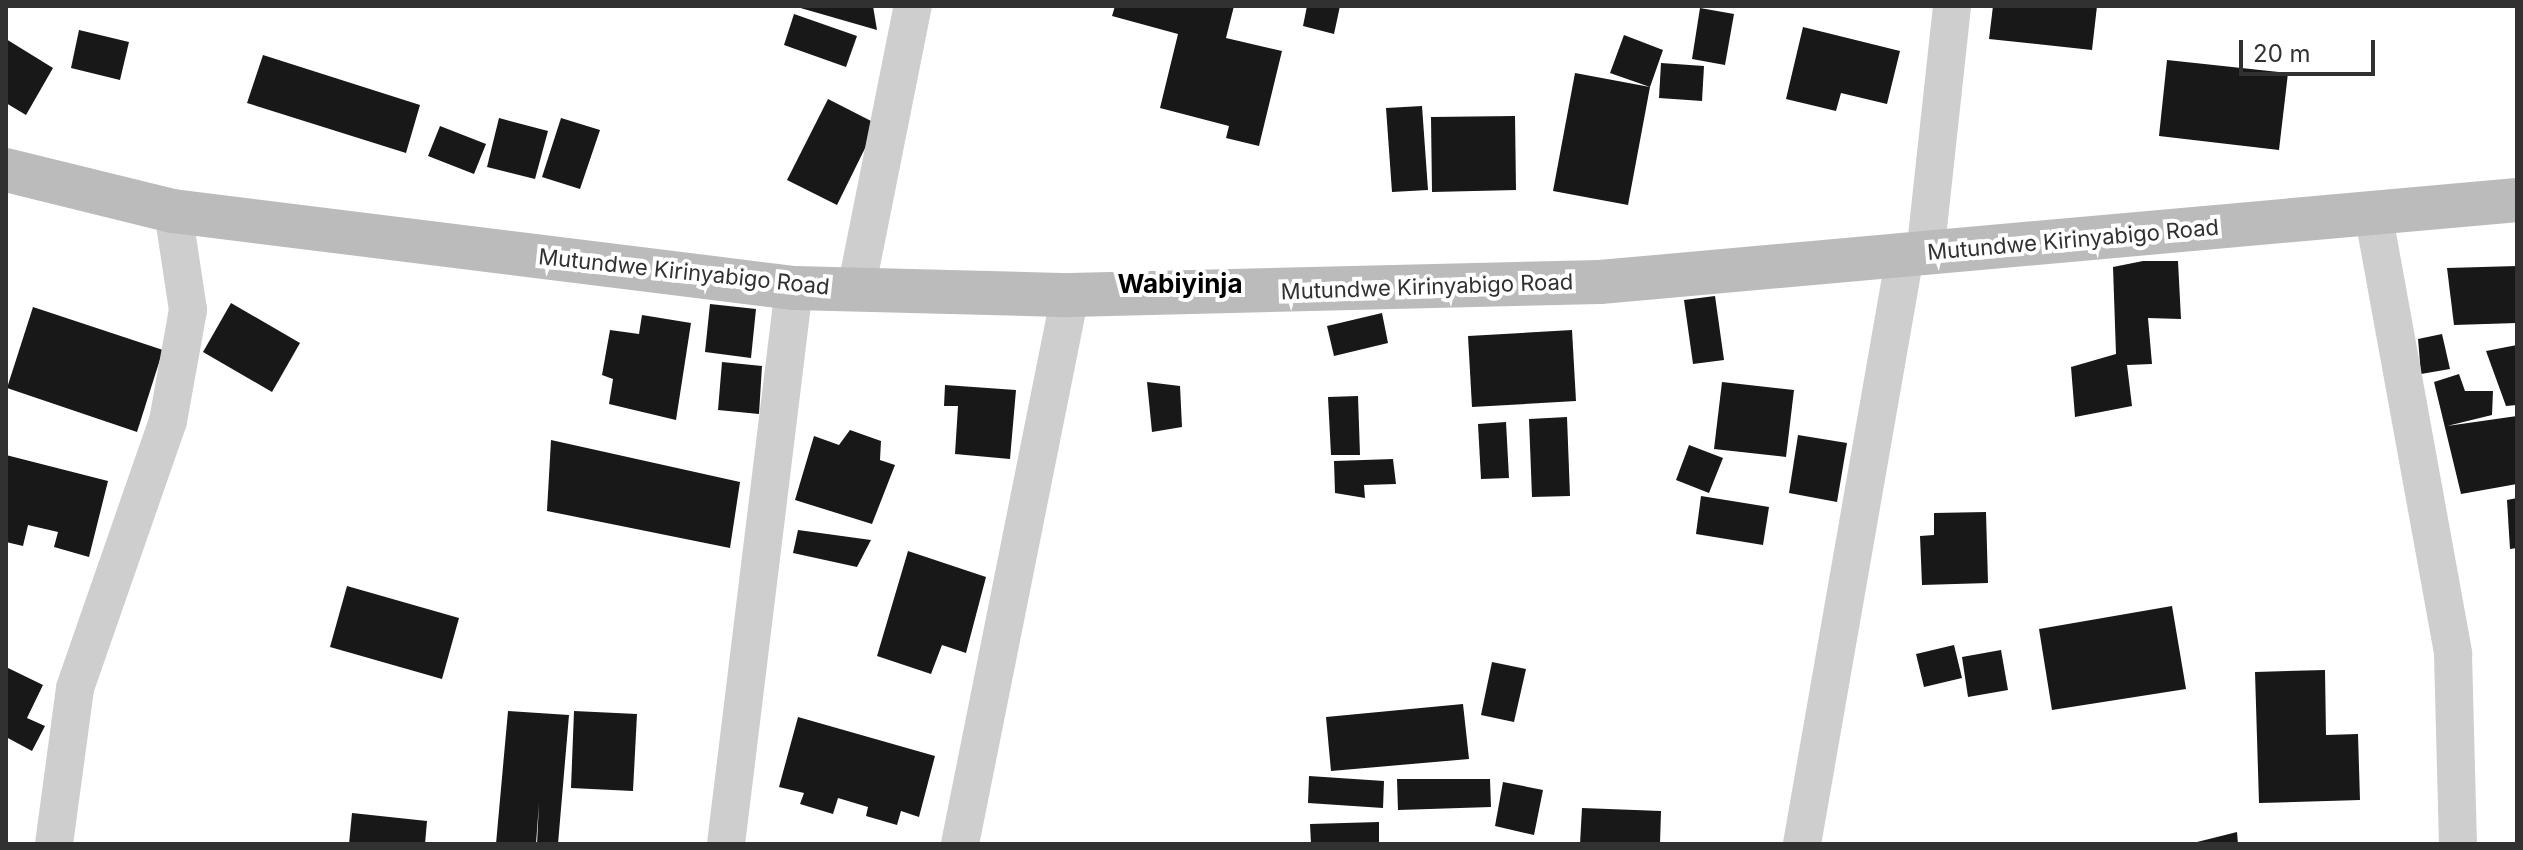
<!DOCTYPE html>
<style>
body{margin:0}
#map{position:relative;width:2523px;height:850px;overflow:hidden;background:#fff;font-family:Inter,sans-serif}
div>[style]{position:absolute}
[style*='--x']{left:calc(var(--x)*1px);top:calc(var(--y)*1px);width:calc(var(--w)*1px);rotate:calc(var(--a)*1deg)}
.building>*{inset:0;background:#181818}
.street>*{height:38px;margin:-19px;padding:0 19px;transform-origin:19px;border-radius:19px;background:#cecece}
.secondary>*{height:44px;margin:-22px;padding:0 22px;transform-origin:22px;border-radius:22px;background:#bbb}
span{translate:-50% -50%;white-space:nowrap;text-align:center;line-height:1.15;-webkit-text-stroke:8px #fff;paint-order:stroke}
.street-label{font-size:22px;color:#313131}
.quarter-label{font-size:26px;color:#000;font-weight:700}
.frame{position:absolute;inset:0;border:8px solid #313131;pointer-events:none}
.scale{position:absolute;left:2239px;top:40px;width:136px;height:36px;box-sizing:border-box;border:4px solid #313131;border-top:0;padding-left:10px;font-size:24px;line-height:28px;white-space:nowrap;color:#313131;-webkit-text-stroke:6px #fff;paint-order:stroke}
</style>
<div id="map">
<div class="building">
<div style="clip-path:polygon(797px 6px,873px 6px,877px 30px,797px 7px)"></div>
<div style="clip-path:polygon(1115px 6px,1234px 6px,1226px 38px,1282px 51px,1259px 146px,1226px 138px,1229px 126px,1160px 108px,1178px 34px,1112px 16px)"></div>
<div style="clip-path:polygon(1307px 6px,1340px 6px,1334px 34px,1303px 26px)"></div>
<div style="clip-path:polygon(1993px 6px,2097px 6px,2092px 50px,1989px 39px)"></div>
<div style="clip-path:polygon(1700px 8px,1734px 14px,1725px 65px,1692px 59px)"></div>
<div style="clip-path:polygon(794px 14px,857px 36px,846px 67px,784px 45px)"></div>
<div style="clip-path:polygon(1803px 27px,1900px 51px,1887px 104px,1841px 93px,1836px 111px,1786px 99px)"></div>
<div style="clip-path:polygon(79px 30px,129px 42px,120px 80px,71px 68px)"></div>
<div style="clip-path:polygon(1624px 35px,1663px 50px,1650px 87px,1628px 205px,1553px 191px,1575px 73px,1650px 87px,1610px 73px)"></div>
<div style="clip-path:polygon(6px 39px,53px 68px,26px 115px,6px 103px)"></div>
<div style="clip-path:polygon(263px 55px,420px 105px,406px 153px,247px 103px)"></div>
<div style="clip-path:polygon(2167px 60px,2288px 73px,2279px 150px,2159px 136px)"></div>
<div style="clip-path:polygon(1661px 63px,1704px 66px,1702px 101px,1659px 98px)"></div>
<div style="clip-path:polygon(828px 99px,877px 124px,837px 205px,787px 180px)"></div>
<div style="clip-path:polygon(1422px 106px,1428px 190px,1392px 192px,1386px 108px)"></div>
<div style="clip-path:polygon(1515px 116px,1516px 190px,1432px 192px,1431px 117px)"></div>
<div style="clip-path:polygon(499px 118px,548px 131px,535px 179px,487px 167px)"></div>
<div style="clip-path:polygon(561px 118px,600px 130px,580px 189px,542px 177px)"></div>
<div style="clip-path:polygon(440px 126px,486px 144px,474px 174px,428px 156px)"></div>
<div style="clip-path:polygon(2143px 261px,2178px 261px,2181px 319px,2148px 318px,2152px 364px,2127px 365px,2132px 406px,2075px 417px,2071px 367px,2116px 354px,2113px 267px)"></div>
<div style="clip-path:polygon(2517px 266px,2517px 323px,2454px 325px,2447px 268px)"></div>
<div style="clip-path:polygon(1715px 296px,1724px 360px,1693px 364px,1684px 300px)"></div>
<div style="clip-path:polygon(231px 303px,300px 343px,272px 392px,203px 352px)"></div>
<div style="clip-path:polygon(710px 304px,756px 309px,751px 358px,705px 352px)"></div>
<div style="clip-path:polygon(33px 307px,163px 350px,137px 432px,7px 388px)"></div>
<div style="clip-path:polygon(1382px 313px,1388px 343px,1334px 356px,1327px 326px)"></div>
<div style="clip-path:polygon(642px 315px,691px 323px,676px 420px,609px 404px,613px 379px,602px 375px,610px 330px,639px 334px)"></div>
<div style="clip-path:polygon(1572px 330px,1576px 401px,1472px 407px,1468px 336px)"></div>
<div style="clip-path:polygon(2442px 334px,2450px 369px,2421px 374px,2418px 339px)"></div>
<div style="clip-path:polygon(2517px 345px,2517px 405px,2506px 406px,2486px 351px)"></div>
<div style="clip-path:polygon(722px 362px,762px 366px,759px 414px,718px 410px)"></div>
<div style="clip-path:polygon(2459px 374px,2465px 391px,2493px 391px,2492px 415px,2447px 426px,2517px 416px,2517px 484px,2461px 494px,2434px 382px)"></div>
<div style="clip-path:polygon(1147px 382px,1180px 386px,1182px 427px,1152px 432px)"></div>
<div style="clip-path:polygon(1722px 382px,1794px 390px,1786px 457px,1714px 449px)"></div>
<div style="clip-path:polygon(945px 385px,1016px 390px,1010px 459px,955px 454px,958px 406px,944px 406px)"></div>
<div style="clip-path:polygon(1358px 396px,1360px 455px,1331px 455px,1328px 397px)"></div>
<div style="clip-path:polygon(1567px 417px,1570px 496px,1532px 497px,1529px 419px)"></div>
<div style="clip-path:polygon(1506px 422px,1509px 478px,1481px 479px,1478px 424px)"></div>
<div style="clip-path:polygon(850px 430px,881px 441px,880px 460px,895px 465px,872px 524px,795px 500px,814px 436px,839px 445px)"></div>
<div style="clip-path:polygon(1798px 435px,1847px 443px,1837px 502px,1789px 493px)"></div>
<div style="clip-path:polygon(551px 440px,740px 482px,730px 548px,547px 511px)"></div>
<div style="clip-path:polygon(1689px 445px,1723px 458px,1709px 493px,1676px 480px)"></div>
<div style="clip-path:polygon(6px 455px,108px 481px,89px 557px,54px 547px,58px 532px,28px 525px,23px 546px,6px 542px)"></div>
<div style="clip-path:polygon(1393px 459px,1396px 484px,1364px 485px,1365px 498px,1335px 493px,1334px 461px)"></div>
<div style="clip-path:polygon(1701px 496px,1769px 507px,1763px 545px,1696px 534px)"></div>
<div style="clip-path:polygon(2517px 498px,2517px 548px,2510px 549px,2507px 500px)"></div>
<div style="clip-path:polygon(1986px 512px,1988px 583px,1922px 585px,1920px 536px,1934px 535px,1934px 513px)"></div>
<div style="clip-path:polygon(798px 530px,871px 540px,857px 567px,793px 553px)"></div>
<div style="clip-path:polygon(908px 551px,986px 577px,966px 653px,942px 645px,931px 674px,877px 656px)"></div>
<div style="clip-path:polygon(347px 586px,459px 618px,442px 679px,330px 647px)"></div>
<div style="clip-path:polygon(2172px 606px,2186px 689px,2052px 710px,2039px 629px)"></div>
<div style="clip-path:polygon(1954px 645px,1962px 678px,1924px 687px,1916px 654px)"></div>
<div style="clip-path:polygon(2001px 650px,2008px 690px,1968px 697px,1962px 657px)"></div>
<div style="clip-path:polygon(1492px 662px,1526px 669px,1514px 722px,1481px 715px)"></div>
<div style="clip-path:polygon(6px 667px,43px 685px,27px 718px,45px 726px,32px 751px,6px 737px)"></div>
<div style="clip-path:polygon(2325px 670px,2326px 735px,2358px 734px,2360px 800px,2259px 803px,2255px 672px)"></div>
<div style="clip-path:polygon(1463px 704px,1469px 759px,1331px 771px,1326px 717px)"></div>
<div style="clip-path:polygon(508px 711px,569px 715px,558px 844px,537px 844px,539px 803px,536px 844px,496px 844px)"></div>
<div style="clip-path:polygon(574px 711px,637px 714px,633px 791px,571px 788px)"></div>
<div style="clip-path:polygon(798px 717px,935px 756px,919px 817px,901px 811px,897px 825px,866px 816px,868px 807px,838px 798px,833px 814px,800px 804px,804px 793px,779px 787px)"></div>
<div style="clip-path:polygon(1309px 776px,1384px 781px,1383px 808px,1308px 803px)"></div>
<div style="clip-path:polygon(1397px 779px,1490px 779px,1491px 807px,1398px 810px)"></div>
<div style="clip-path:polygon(1503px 782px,1543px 790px,1534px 835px,1495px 826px)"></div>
<div style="clip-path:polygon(1582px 808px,1661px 811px,1660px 844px,1580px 844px)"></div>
<div style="clip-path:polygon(352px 813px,427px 821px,425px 844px,349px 844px)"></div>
<div style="clip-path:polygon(1379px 822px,1379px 844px,1311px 844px,1310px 824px)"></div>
<div style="clip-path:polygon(2237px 832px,2238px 844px,2193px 844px,2193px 843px)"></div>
</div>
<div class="street">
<div style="--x:2373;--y:212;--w:449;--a:79.7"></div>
<div style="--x:2453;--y:654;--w:190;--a:88.5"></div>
<div style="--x:1925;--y:255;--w:250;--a:-83.8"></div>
<div style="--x:856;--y:290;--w:290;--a:-78.7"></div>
<div style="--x:54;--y:844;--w:157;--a:-82.3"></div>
<div style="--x:75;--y:688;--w:283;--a:-70.8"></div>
<div style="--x:168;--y:421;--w:113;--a:-79.8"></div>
<div style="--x:188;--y:310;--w:100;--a:-98.6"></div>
<div style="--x:726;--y:844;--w:560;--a:-83.03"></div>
<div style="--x:960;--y:844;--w:560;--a:-78.67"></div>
<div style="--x:1802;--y:844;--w:598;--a:-80.08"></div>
</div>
<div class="secondary">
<div style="--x:6;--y:170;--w:172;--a:13.8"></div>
<div style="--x:173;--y:211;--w:626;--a:7.07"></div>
<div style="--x:794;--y:288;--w:276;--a:1.5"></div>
<div style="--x:1070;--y:295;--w:530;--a:-1.41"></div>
<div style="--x:1600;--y:282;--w:921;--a:-5.11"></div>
</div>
<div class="street-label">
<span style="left:2073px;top:240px;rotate:-5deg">Mutundwe Kirinyabigo Road</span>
<span style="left:684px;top:272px;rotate:6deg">Mutundwe Kirinyabigo Road</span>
<span style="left:1427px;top:287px;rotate:-2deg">Mutundwe Kirinyabigo Road</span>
</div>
<div class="quarter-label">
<span style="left:1180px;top:284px">Wabiyinja</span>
</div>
<div class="frame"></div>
<div class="scale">20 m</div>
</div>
